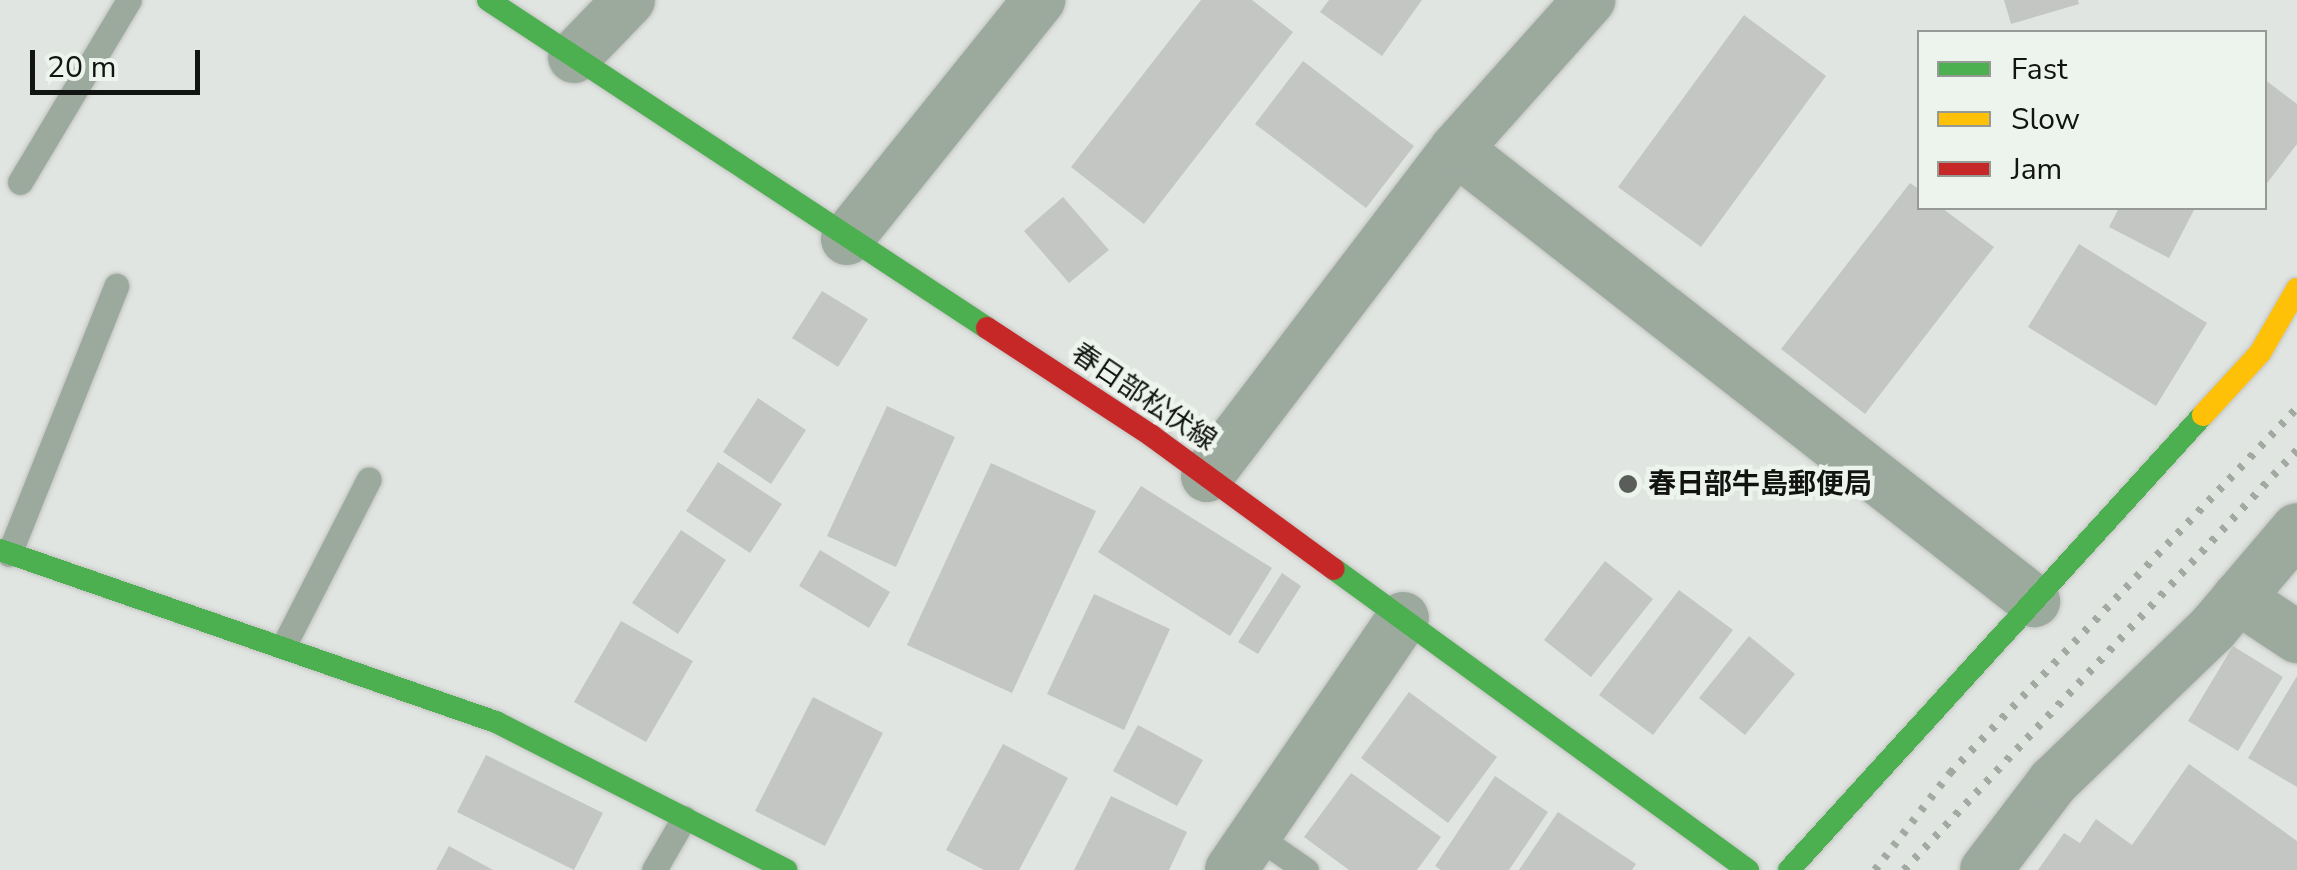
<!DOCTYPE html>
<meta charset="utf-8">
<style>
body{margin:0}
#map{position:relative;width:2297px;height:870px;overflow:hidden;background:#e1e5e1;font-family:"Nunito Sans","Noto Sans JP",sans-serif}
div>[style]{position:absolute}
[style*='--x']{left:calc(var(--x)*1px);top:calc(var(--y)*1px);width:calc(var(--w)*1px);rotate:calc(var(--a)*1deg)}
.building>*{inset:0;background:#c3c6c3}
.roads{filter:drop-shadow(0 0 2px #c1c3c1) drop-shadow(0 0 2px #c1c3c1)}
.lane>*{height:25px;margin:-12.5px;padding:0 12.5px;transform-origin:12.5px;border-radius:12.5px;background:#9ca99d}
.street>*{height:52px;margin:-26px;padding:0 26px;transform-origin:26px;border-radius:26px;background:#9ca99d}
.fast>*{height:22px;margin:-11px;padding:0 11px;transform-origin:11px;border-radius:11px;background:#4caf50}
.slow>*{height:22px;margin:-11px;padding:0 11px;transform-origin:11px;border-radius:11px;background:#ffc107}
.jam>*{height:22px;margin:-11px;padding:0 11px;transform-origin:11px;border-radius:11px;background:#c62828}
.rail>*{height:8px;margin-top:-4px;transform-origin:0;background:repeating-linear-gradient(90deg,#a1a9a1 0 5px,transparent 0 15px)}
.dots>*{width:28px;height:28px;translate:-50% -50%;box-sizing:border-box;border:5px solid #edf3ed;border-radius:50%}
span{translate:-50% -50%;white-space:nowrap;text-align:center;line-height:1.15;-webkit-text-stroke:9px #edf3ed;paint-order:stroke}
.street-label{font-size:28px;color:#121412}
.poi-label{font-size:28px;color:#121412;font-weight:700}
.left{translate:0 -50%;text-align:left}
.legend{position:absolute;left:1917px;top:30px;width:350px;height:180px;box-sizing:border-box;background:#edf3ed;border:2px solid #959a95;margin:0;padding:12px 18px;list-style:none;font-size:30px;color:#121412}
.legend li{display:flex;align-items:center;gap:20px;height:50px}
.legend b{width:50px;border:2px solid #959a95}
.scale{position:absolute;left:30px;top:50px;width:170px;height:45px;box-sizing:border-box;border:5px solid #121412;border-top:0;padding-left:12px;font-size:30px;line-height:35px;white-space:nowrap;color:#121412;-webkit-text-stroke:8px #edf3ed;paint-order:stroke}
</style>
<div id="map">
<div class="building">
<div style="clip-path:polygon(1201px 0,1252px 0,1293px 32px,1144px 224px,1071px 167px)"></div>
<div style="clip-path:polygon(1329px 0,1422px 0,1382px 56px,1320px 12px)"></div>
<div style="clip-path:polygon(2004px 0,2078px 0,2079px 4px,2011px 24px)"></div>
<div style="clip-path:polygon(1744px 15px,1826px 76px,1701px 247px,1618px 187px)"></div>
<div style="clip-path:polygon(1303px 61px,1414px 146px,1366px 208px,1255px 124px)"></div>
<div style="clip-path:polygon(2264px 79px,2297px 104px,2297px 144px,2264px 187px)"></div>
<div style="clip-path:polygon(1910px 183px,1920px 190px,1920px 208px,1942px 208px,1994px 247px,1865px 414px,1781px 349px)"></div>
<div style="clip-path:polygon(1063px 197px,1109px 250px,1069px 283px,1024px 231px)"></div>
<div style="clip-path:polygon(2119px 208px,2195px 208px,2169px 258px,2109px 227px)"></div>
<div style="clip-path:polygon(2079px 244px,2207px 323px,2156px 406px,2028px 327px)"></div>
<div style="clip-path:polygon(822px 291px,868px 319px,838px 367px,792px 338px)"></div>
<div style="clip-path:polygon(758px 398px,806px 430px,771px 484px,723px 452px)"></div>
<div style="clip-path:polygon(887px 406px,955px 437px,896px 567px,827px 536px)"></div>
<div style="clip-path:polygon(718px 462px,782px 504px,750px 553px,686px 511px)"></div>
<div style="clip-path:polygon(991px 463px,1096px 511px,1012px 693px,907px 645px)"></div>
<div style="clip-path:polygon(1141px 486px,1272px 568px,1230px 636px,1098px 552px)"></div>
<div style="clip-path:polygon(681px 530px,726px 560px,678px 634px,632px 603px)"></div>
<div style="clip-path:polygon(820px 550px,890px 592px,869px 628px,799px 586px)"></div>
<div style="clip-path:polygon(1605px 561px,1653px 599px,1591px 677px,1544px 640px)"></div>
<div style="clip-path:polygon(1282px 573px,1301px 586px,1258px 654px,1238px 642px)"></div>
<div style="clip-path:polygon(1679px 590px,1733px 630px,1653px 735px,1599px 695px)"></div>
<div style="clip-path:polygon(1094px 594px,1170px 629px,1124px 730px,1047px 694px)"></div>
<div style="clip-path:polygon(621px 621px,693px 661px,646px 742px,574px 702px)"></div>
<div style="clip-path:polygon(1749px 636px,1795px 674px,1745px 735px,1699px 698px)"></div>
<div style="clip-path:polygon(2233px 646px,2283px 677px,2238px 751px,2188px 721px)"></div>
<div style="clip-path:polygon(2297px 676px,2297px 787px,2248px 758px)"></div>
<div style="clip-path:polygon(1409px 692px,1497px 757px,1448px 823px,1361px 758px)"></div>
<div style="clip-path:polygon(813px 697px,883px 733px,825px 846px,755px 811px)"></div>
<div style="clip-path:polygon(1138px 725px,1203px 760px,1177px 806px,1113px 771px)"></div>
<div style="clip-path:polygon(1003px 744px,1068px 778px,1019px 870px,984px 870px,946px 850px)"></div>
<div style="clip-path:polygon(486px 755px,603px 813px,574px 870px,457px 812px)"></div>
<div style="clip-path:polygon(2189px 764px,2297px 841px,2297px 870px,2038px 870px,2064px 833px,2080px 843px,2096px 819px,2132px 845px)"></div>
<div style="clip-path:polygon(1351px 773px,1441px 837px,1417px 870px,1349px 870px,1304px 837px)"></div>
<div style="clip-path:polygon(1495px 776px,1548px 812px,1509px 870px,1441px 870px,1435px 866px)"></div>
<div style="clip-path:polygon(1111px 796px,1187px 832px,1169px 870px,1074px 870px)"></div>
<div style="clip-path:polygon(1558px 812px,1636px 864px,1632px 870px,1519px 870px)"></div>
<div style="clip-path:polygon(449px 846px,493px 870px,436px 870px)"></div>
</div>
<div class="roads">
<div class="lane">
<div style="--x:20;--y:182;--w:212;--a:-59.1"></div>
<div style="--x:9;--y:554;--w:289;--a:-68.2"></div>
<div style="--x:284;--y:645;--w:186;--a:-62.9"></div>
<div style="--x:1255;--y:835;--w:62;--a:34.5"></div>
<div style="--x:654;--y:870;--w:60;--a:-60"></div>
</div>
<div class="street">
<div style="--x:574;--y:57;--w:79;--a:-46"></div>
<div style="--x:1456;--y:149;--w:734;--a:38.03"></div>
<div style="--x:847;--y:239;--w:307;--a:-51.2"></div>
<div style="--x:1207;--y:476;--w:411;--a:-52.7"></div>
<div style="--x:1456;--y:149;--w:200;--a:-48.2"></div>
<div style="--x:2238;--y:598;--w:71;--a:33.5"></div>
<div style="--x:1231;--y:870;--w:305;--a:-55.7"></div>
<div style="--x:1986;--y:870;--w:111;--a:-52.7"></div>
<div style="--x:2053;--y:782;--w:221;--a:-43.9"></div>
<div style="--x:2212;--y:629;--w:131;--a:-49.6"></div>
</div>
<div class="fast">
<div style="--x:488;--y:0;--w:597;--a:33.32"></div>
<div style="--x:0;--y:550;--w:525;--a:19.13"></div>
<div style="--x:496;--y:722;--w:326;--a:27"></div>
<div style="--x:1334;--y:569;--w:512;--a:36.02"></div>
<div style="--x:1789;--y:870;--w:615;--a:-47.7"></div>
</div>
<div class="slow">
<div style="--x:2203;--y:415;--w:84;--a:-47.4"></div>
<div style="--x:2260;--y:353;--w:74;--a:-60"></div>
</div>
<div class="jam">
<div style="--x:987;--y:328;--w:197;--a:33.2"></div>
<div style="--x:1152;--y:436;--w:225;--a:36.2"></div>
</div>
</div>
<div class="rail">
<div style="--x:1875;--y:870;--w:123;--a:-52.3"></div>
<div style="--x:1950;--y:773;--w:504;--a:-46.45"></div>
<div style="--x:1904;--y:870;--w:575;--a:-46.9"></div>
</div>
<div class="dots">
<div style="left:1628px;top:484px;background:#5a5d5a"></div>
</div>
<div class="street-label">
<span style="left:1144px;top:397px;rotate:34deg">春日部松伏線</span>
</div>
<div class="poi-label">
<span class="left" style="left:1648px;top:484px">春日部牛島郵便局</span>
</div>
<ul class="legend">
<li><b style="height:12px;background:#4caf50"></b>Fast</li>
<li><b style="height:12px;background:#ffc107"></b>Slow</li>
<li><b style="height:12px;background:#c62828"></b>Jam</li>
</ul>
<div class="scale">20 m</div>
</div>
